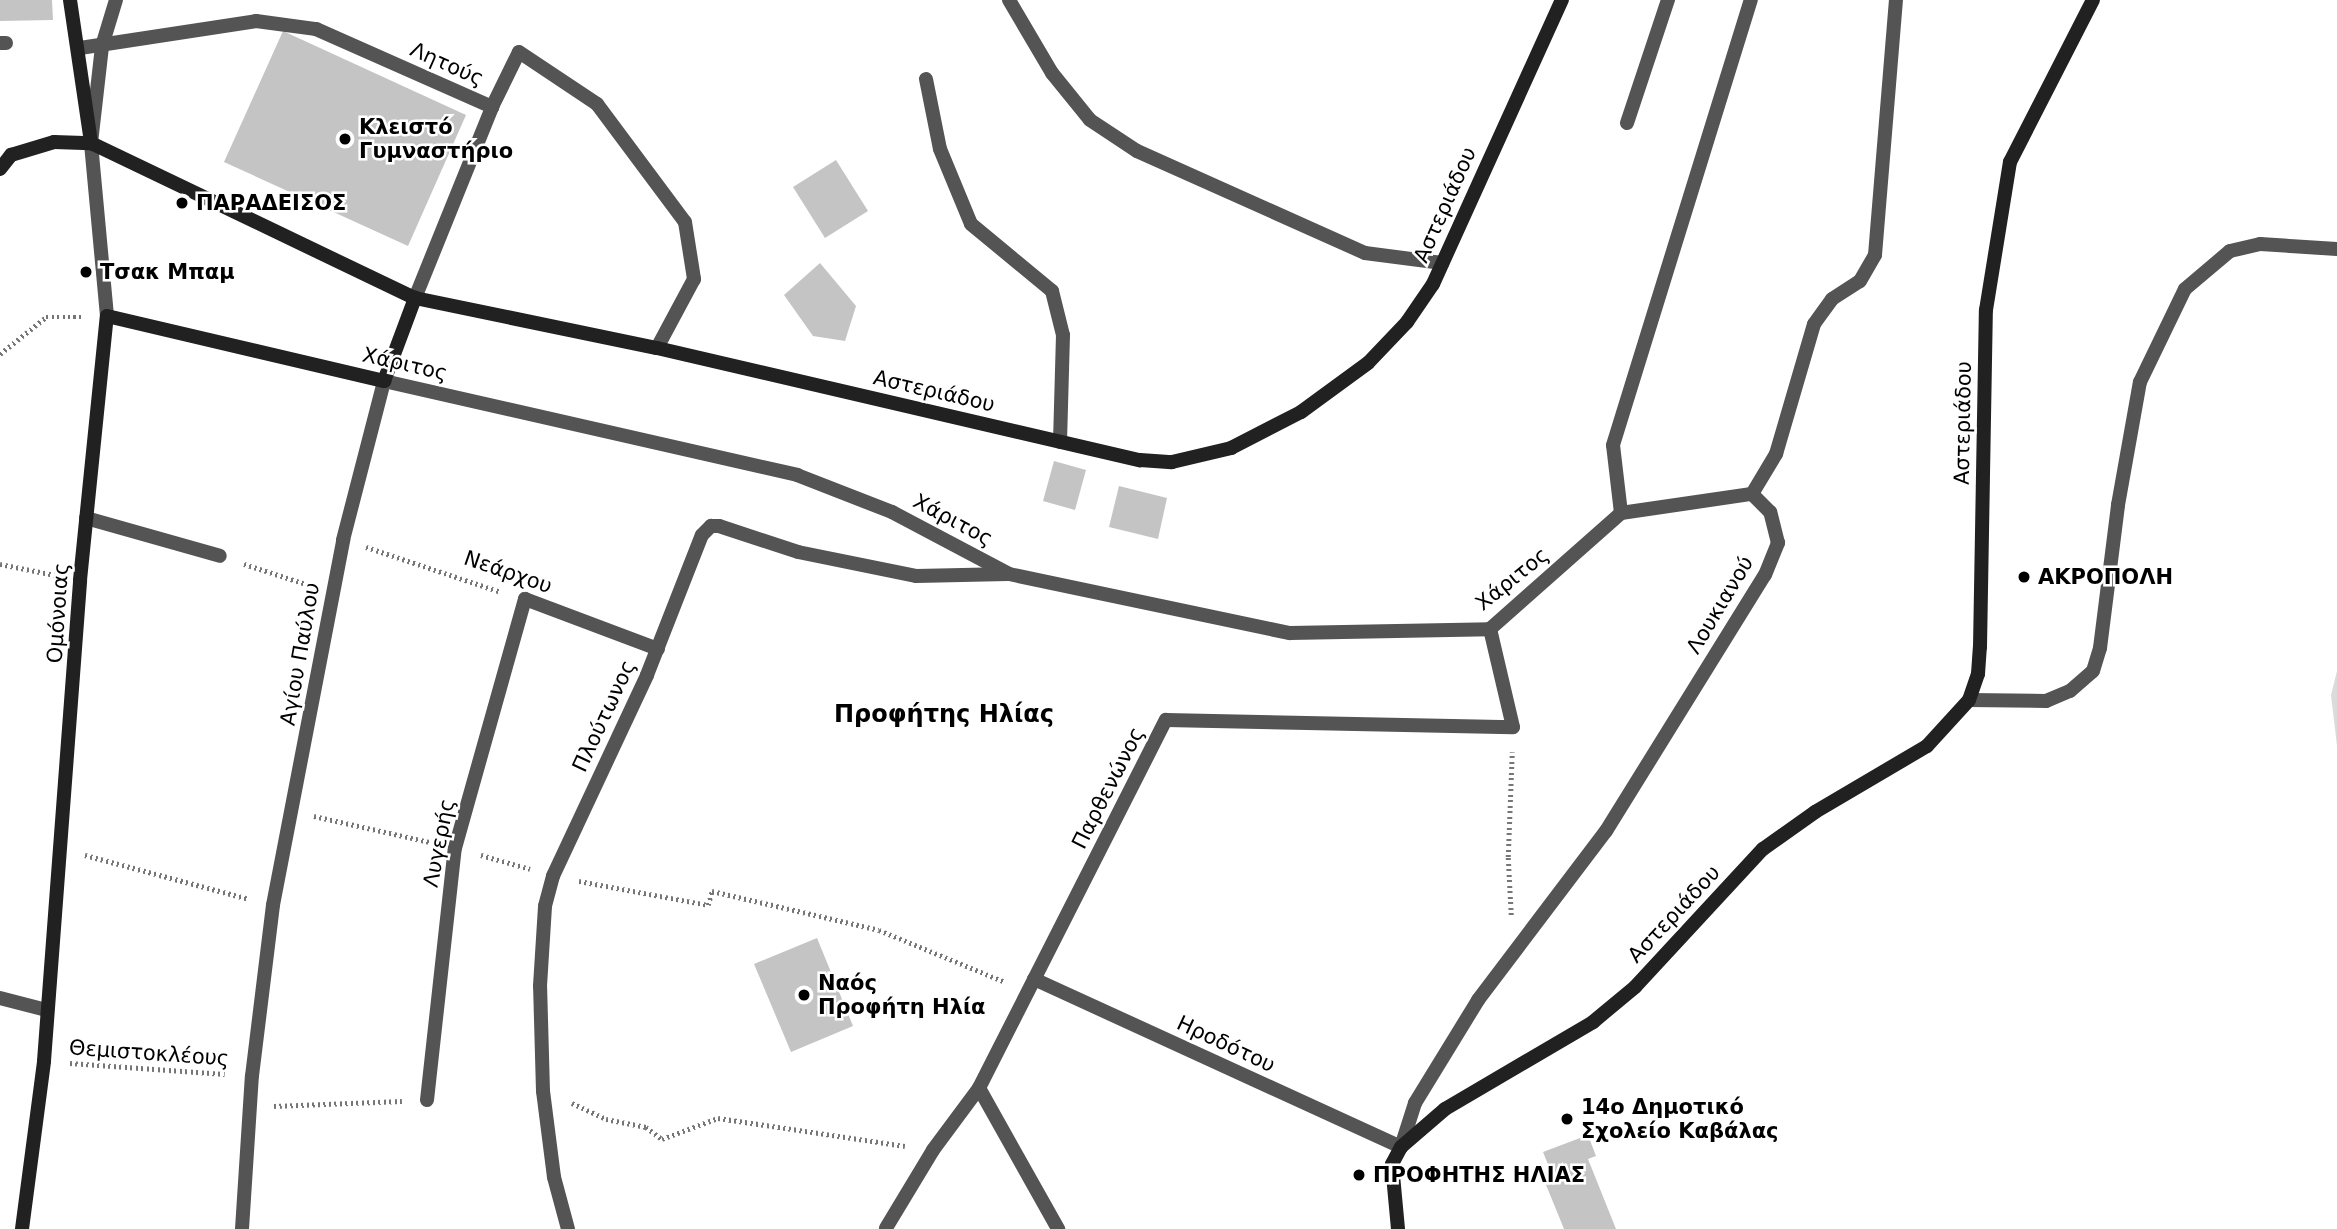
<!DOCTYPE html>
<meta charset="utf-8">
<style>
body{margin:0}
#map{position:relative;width:2337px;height:1229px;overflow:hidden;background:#fff;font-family:"DejaVu Sans",sans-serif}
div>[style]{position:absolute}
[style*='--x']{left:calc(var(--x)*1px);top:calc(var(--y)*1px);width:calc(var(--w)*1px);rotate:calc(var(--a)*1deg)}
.green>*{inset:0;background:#dbdbdb}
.building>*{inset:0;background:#c4c4c4}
.path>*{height:4.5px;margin-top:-2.25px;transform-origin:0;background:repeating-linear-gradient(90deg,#767676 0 2px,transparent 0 5.5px)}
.street>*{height:14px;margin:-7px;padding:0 7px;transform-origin:7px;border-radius:7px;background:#545454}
.secondary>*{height:14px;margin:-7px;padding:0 7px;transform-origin:7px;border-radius:7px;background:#212121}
.dots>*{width:19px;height:19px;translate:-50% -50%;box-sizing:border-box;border:4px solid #fff;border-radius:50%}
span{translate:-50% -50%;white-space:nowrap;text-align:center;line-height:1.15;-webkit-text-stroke:5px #fff;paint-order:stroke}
.street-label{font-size:21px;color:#000}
.poi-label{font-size:21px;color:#000;font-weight:700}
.left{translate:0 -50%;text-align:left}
.quarter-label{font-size:24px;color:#000;font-weight:700}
</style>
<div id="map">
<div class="green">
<div style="clip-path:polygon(2337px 671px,2337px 746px,2331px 695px)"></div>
</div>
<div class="building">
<div style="clip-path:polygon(0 0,52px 0,53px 20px,0 21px)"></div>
<div style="clip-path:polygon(283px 31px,466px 115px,408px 246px,224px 162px)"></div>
<div style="clip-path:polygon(836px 160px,868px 211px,825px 238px,793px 187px)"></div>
<div style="clip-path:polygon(820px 263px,856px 306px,845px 341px,813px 336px,784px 295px)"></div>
<div style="clip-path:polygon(1054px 461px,1086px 470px,1075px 510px,1043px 501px)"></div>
<div style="clip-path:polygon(1119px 486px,1167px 498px,1158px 539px,1109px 527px)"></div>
<div style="clip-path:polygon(817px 938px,853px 1026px,791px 1052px,754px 964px)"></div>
<div style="clip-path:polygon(1588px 1135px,1596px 1156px,1588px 1159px,1616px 1229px,1564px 1229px,1542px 1175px,1551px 1172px,1543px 1152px)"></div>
</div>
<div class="path">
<div style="--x:0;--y:354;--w:59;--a:-38.8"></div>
<div style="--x:46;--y:317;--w:35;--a:0"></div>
<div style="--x:366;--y:547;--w:142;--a:18.4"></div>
<div style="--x:0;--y:564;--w:56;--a:11.3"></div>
<div style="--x:244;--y:564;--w:68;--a:17.9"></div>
<div style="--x:314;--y:816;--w:118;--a:12.7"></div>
<div style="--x:85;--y:855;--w:170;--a:15"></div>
<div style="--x:481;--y:855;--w:51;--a:15.9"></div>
<div style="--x:579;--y:881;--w:131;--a:10.5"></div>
<div style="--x:708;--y:905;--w:15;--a:-74"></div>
<div style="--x:712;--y:891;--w:171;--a:13.1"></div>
<div style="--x:879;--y:930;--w:136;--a:22.4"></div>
<div style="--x:1511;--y:915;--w:58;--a:-93"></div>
<div style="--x:1508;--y:857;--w:105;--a:-87.8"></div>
<div style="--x:70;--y:1063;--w:155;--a:4.1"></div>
<div style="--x:572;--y:1103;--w:38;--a:25"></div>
<div style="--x:606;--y:1119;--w:41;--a:11.3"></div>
<div style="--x:646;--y:1127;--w:20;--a:37"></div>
<div style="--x:662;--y:1139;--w:60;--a:-20.6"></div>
<div style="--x:718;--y:1118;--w:189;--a:8.5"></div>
<div style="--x:274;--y:1106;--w:128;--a:-2.2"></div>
</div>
<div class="street">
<div style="--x:1009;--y:0;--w:85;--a:59.5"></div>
<div style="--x:1052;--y:73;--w:60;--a:51"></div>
<div style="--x:1090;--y:120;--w:56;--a:33.4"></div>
<div style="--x:1137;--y:151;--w:250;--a:24.1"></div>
<div style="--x:1365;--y:253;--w:78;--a:7.4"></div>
<div style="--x:0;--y:43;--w:6;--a:0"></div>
<div style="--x:80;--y:48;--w:178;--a:-8.7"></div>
<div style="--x:256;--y:21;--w:61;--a:7.6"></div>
<div style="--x:316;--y:29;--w:193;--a:23.9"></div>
<div style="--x:492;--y:107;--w:61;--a:-63.9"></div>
<div style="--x:519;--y:52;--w:94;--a:33.7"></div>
<div style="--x:597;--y:104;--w:147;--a:53.3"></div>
<div style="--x:685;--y:222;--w:58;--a:81"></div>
<div style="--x:694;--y:279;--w:78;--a:118.2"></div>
<div style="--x:926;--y:79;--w:71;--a:78.7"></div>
<div style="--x:940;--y:149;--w:81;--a:67.5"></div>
<div style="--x:971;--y:224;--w:105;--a:39.6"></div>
<div style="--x:1052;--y:291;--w:45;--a:76"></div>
<div style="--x:1063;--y:335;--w:107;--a:91.6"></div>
<div style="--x:1627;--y:123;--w:130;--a:-71.6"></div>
<div style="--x:415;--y:298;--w:206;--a:-68"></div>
<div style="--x:107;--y:316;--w:174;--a:-95.3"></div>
<div style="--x:91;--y:143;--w:98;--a:-83.5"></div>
<div style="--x:102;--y:46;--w:48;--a:-73.1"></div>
<div style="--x:1752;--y:494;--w:47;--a:-59"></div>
<div style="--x:1776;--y:454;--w:135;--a:-73.7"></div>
<div style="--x:1814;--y:324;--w:31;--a:-54"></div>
<div style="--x:1832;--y:299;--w:33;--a:-33"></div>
<div style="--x:1860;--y:281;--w:30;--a:-60"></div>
<div style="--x:1875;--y:255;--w:256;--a:-85.3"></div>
<div style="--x:1621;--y:513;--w:68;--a:-96.7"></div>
<div style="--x:1613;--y:445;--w:466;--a:-72.8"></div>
<div style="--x:86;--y:518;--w:139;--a:15.8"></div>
<div style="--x:1969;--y:700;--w:77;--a:0.7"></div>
<div style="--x:2046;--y:701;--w:26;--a:-23"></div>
<div style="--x:2070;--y:691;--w:30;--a:-41"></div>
<div style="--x:2093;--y:671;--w:24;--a:-73"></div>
<div style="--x:2100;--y:648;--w:144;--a:-82.8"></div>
<div style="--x:2118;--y:505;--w:125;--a:-79.9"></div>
<div style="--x:2140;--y:382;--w:103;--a:-64.2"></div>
<div style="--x:2185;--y:289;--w:59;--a:-40.2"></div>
<div style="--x:2230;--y:251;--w:31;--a:-13"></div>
<div style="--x:2260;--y:244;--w:77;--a:3.7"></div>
<div style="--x:1034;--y:979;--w:404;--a:24.6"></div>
<div style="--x:1401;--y:1147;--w:46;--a:-72.3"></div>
<div style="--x:1415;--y:1103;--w:121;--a:-58.5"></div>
<div style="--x:1478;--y:1000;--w:212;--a:-52.9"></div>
<div style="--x:1606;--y:831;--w:301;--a:-58.2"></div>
<div style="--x:1765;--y:575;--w:35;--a:-68"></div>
<div style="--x:1778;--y:543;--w:32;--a:-104"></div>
<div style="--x:1770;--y:512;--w:25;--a:-135"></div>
<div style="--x:0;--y:998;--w:48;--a:14.6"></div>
<div style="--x:979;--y:1088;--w:162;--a:60.7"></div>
<div style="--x:427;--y:1100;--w:254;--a:-83.7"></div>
<div style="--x:455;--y:848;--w:259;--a:-74.3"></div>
<div style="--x:525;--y:599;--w:142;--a:20.6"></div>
<div style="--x:886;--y:1228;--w:91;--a:-58.9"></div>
<div style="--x:933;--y:1150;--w:77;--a:-53.4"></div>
<div style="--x:979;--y:1088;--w:413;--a:-63.1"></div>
<div style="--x:1166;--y:720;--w:347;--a:1.2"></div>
<div style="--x:1513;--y:727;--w:101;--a:-103.2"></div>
<div style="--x:242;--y:1229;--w:153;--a:-86.3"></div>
<div style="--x:252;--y:1076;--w:172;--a:-83"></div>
<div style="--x:273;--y:905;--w:372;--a:-79.1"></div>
<div style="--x:343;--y:540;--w:164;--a:-75.5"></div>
<div style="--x:384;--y:381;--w:424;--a:12.8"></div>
<div style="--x:797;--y:475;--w:102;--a:21.3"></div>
<div style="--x:892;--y:512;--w:132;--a:27.9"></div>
<div style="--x:1009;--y:574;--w:287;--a:11.9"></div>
<div style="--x:1290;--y:633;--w:200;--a:-1.1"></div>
<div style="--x:1490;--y:629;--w:175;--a:-41.5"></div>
<div style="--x:1621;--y:513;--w:132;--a:-8.3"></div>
<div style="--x:568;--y:1229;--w:54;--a:-105.1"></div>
<div style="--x:554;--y:1177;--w:87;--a:-97.3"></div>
<div style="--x:543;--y:1091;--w:105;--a:-91.6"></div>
<div style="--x:540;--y:986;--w:80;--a:-86.4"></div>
<div style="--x:545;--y:906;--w:31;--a:-75"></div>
<div style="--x:553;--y:876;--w:222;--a:-64.9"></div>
<div style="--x:647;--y:675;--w:150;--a:-68.6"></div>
<div style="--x:702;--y:535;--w:13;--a:-45"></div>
<div style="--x:711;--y:526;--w:8;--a:0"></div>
<div style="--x:719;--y:526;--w:83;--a:18.2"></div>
<div style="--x:798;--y:552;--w:120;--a:11.5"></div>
<div style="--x:916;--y:576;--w:92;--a:-1.2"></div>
</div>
<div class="secondary">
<div style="--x:70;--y:0;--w:145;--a:81.6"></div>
<div style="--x:0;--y:169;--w:18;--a:-52"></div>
<div style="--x:11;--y:155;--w:45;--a:-16.8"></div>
<div style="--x:54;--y:142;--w:37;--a:2"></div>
<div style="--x:91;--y:143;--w:359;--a:25.6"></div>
<div style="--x:415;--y:298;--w:247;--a:11.7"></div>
<div style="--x:657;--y:348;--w:496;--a:13.1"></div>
<div style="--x:1140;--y:460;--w:32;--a:4"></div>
<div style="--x:1172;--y:462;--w:61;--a:-13.3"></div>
<div style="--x:1231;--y:448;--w:79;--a:-27.2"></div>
<div style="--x:1301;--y:412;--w:83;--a:-36.2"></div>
<div style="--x:1368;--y:363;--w:57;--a:-46.4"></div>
<div style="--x:1407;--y:322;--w:46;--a:-55.6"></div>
<div style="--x:1433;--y:284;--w:312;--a:-65.6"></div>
<div style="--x:22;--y:1229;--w:169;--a:-82.5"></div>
<div style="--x:44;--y:1061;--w:482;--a:-85.7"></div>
<div style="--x:80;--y:580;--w:265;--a:-84.2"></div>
<div style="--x:107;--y:316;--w:285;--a:13.2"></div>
<div style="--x:384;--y:381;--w:89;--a:-69.5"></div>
<div style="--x:1398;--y:1229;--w:65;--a:-95.3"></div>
<div style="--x:1392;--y:1164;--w:19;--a:-62"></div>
<div style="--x:1401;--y:1147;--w:58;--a:-40.8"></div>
<div style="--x:1445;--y:1109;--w:172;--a:-30.4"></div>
<div style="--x:1593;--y:1022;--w:55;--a:-39.8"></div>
<div style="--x:1635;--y:987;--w:188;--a:-47.2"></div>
<div style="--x:1763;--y:849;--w:64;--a:-35.4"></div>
<div style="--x:1815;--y:812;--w:130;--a:-30.5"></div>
<div style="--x:1927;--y:746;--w:62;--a:-47.6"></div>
<div style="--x:1969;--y:700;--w:28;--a:-71"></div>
<div style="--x:1978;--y:674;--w:27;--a:-86"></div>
<div style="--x:1980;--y:647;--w:337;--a:-89"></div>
<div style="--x:1986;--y:310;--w:150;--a:-80.8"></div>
<div style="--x:2010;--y:162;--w:182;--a:-62.9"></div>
</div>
<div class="dots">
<div style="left:345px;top:139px;background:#000"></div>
<div style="left:182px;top:203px;background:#000"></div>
<div style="left:86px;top:272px;background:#000"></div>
<div style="left:2024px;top:577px;background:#000"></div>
<div style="left:804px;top:995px;background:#000"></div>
<div style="left:1567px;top:1119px;background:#000"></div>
<div style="left:1359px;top:1175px;background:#000"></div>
</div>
<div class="street-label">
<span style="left:447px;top:64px;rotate:24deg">Λητούς</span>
<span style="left:1445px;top:205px;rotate:-66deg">Αστεριάδου</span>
<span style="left:405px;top:364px;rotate:13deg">Χάριτος</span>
<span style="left:934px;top:391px;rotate:13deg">Αστεριάδου</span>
<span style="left:1963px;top:423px;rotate:-89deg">Αστεριάδου</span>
<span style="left:953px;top:520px;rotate:28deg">Χάριτος</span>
<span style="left:508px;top:572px;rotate:19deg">Νεάρχου</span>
<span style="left:1512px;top:579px;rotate:-39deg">Χάριτος</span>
<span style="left:1720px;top:605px;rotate:-59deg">Λουκιανού</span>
<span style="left:58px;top:613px;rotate:-86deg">Ομόνοιας</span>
<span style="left:300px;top:654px;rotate:-80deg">Αγίου Παύλου</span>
<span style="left:604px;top:716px;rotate:-65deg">Πλούτωνος</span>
<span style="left:1108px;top:788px;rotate:-63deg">Παρθενώνος</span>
<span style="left:439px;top:843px;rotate:-79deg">Λυγερής</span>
<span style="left:1674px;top:914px;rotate:-47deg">Αστεριάδου</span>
<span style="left:1226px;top:1044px;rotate:25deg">Ηροδότου</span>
<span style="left:149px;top:1053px;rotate:4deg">Θεμιστοκλέους</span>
</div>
<div class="poi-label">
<span class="left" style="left:359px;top:139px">Κλειστό<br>Γυμναστήριο</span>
<span class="left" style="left:196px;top:203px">ΠΑΡΑΔΕΙΣΟΣ</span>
<span class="left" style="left:100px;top:272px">Τσακ Μπαμ</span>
<span class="left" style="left:2038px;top:577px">ΑΚΡΟΠΟΛΗ</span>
<span class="left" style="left:818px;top:995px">Ναός<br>Προφήτη Ηλία</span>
<span class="left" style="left:1581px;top:1119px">14ο Δημοτικό<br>Σχολείο Καβάλας</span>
<span class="left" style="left:1373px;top:1175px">ΠΡΟΦΗΤΗΣ ΗΛΙΑΣ</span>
</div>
<div class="quarter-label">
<span style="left:944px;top:715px">Προφήτης Ηλίας</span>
</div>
</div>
